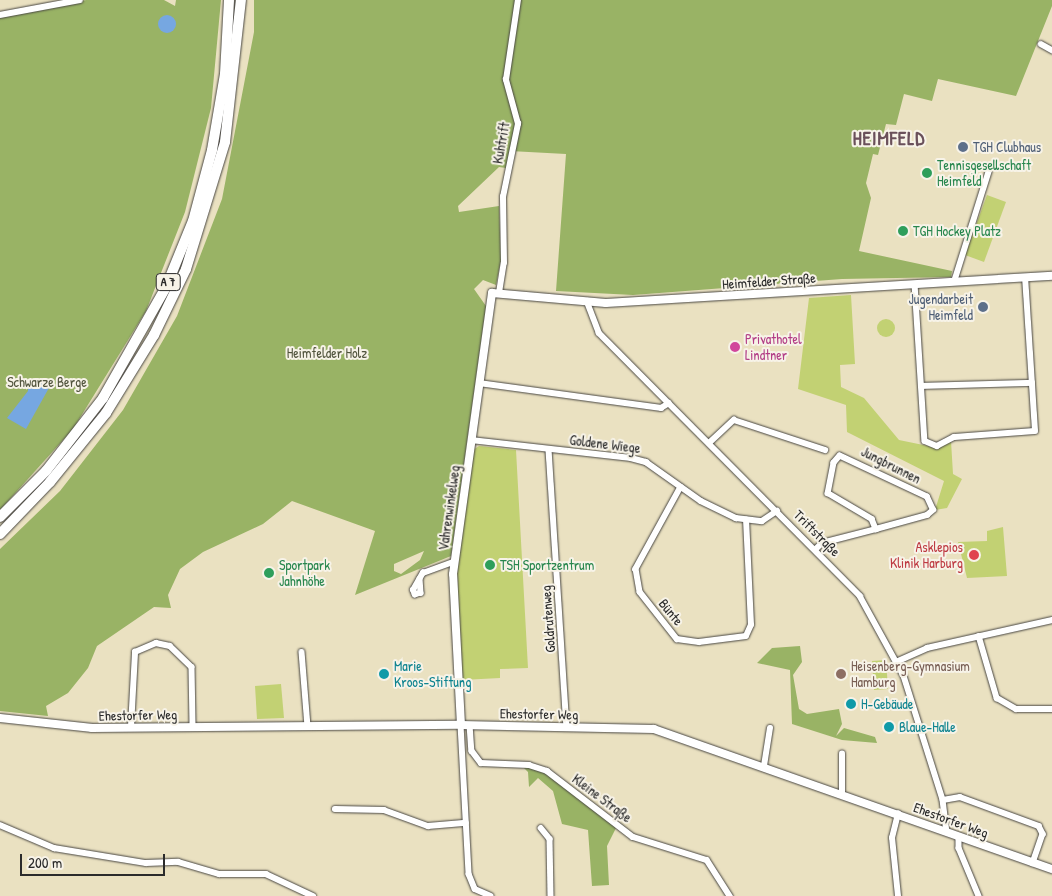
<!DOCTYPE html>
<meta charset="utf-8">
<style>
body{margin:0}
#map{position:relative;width:1052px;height:896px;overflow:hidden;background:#eae1c1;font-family:"Patrick Hand",sans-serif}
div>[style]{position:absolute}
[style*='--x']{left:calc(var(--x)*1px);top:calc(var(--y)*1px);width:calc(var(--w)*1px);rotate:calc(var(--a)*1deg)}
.green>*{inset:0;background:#c2d173}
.round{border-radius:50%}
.forest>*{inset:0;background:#99b365}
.water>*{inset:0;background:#76a7e1}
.roads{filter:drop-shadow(0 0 1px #484642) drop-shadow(0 0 1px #484642)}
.street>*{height:5.5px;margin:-2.75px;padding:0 2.75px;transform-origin:2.75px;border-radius:2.75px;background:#fff}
.secondary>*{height:8px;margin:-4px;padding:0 4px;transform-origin:4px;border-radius:4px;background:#fff}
.highway>*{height:10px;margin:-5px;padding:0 5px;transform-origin:5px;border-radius:5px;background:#fff}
.dots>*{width:14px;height:14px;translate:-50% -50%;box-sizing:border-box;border:2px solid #f7f3e8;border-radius:50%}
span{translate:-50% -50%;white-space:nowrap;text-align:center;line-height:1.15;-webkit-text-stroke:4px #f7f3e8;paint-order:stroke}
.shield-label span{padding:1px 4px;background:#f7f3e8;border:1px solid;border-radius:4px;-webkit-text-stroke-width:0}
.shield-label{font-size:12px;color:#2b2b2b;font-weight:700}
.street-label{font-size:14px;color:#2b2b2b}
.service-label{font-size:14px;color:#4e5e75}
.left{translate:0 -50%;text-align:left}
.right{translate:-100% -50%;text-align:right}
.leisure-label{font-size:14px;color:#27864d}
.hotel-label{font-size:14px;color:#b23c85}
.park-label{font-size:14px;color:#51543d}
.health-label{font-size:14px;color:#be3a42}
.culture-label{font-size:14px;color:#0d838f}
.education-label{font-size:14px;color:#785e54}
.district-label{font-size:19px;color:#6a505a;font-weight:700;letter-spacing:1px}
.scale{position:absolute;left:20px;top:854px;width:145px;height:22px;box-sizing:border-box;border:2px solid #2b2b2b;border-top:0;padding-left:6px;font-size:15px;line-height:18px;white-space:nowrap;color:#2b2b2b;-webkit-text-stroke:4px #f7f3e8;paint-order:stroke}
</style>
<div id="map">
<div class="green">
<div style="clip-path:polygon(987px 195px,1006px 202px,984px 262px,965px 255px)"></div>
<div style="clip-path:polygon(851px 295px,855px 364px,840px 365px,841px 387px,864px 398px,899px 440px,933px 447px,951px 441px,953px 474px,962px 479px,947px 508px,935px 510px,944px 481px,847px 432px,846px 405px,798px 389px,809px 298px)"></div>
<div class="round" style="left:877px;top:319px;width:18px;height:18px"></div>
<div style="clip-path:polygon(479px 446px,516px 450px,528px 668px,500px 669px,500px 678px,462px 680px,457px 574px,473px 450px)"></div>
<div style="clip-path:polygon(1003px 527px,1007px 576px,967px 578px,958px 542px,987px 541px,987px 531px)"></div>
<div style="clip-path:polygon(886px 660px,888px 689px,874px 690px,872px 661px)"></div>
<div style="clip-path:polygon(281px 684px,284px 718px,257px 719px,255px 686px)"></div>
</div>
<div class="forest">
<div style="clip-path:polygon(86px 0,164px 0,175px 6px,176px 0,221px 0,211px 108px,185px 212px,146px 311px,73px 429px,0 510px,0 18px)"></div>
<div style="clip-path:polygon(evenodd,254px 0,1052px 0,1052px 6px,1016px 96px,938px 79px,932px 101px,904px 94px,896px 125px,886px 124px,878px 155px,873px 154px,866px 183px,871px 198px,859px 251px,952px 271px,951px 277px,842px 279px,633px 295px,556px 291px,566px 154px,510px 151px,506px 168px,499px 167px,458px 206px,459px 212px,499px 206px,501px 260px,496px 285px,483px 280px,474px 289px,486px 306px,451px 556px,355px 595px,375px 531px,292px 501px,263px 524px,203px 552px,180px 569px,168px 595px,171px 608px,154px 607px,97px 646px,88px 668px,68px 693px,46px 706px,48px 716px,0 711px,0 549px,60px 491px,123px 410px,177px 316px,222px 199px,254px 32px,254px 0,424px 551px,420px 560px,401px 574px,394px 571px,394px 564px,424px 551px)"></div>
<div style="clip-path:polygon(800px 646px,802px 662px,793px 675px,799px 709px,807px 714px,839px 709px,842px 724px,836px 736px,844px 728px,875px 737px,877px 743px,842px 740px,792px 724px,790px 670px,757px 663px,772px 648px)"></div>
<div style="clip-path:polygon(521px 765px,539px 768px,617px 826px,607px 846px,609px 885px,592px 886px,588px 830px,562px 824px,553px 791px,538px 778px,529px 787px,528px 772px)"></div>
</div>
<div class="water">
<div class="round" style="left:158px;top:15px;width:18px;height:18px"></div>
<div style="clip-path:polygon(28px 379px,50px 386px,26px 429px,7px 418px,28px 391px)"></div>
</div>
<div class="roads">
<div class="street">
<div style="--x:0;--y:15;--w:81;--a:-10.6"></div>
<div style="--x:1041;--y:44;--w:13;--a:29"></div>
<div style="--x:954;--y:282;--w:117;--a:-72.6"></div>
<div style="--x:915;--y:284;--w:157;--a:86.4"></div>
<div style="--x:925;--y:441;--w:13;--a:23"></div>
<div style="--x:937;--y:446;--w:19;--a:-28"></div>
<div style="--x:954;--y:437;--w:81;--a:-4.2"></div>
<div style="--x:1035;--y:431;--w:153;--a:-93.7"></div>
<div style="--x:499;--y:293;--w:30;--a:-81"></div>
<div style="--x:504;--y:263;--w:66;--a:-90.9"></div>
<div style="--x:503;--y:197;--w:75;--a:-78.4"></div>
<div style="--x:518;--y:124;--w:46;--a:-105.3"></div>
<div style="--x:506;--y:80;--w:81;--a:-81.5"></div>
<div style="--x:587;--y:301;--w:34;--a:69"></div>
<div style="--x:599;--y:333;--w:371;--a:45.2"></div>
<div style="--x:860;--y:596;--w:91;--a:61.2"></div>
<div style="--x:904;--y:676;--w:130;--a:72.5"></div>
<div style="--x:943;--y:800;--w:32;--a:83"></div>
<div style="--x:479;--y:383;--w:184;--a:7.8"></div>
<div style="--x:661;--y:408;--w:9;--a:-32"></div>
<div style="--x:922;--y:386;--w:110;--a:-1.6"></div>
<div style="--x:471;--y:440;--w:161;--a:6.4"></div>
<div style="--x:631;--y:458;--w:16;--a:15"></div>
<div style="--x:646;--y:462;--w:67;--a:35.3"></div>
<div style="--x:701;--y:501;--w:39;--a:26"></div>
<div style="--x:736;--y:518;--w:26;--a:7"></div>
<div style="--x:762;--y:521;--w:18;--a:-34"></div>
<div style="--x:709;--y:443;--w:34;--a:-43"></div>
<div style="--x:734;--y:420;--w:96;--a:18.2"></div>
<div style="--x:549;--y:450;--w:278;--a:86.3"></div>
<div style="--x:681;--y:487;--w:94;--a:118.8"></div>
<div style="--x:636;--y:569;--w:23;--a:80"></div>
<div style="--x:640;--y:592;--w:60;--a:51.8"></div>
<div style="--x:677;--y:639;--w:22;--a:8"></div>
<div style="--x:699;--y:642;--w:47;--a:-7.3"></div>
<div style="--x:746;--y:636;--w:12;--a:-66"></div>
<div style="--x:751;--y:625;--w:105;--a:-92.7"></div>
<div style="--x:816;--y:549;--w:8;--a:-45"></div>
<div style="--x:822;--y:543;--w:56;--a:-14.5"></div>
<div style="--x:876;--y:529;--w:53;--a:-15.4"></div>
<div style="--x:927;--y:515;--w:8;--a:-40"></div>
<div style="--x:933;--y:510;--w:14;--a:-115"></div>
<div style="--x:927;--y:497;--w:96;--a:-154.8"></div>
<div style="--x:840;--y:456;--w:9;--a:131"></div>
<div style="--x:834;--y:463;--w:31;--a:101"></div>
<div style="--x:828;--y:493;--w:51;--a:30.6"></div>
<div style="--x:872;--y:519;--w:11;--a:68"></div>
<div style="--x:420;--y:579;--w:14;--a:86"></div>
<div style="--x:421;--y:593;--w:6;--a:162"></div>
<div style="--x:415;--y:595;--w:5;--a:-112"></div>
<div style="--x:413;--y:590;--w:20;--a:-60"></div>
<div style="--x:423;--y:573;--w:33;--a:-20"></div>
<div style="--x:979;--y:636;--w:65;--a:73.8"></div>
<div style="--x:997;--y:698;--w:22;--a:30"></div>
<div style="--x:1016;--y:709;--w:36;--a:0"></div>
<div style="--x:302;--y:652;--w:75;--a:85.4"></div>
<div style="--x:896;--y:662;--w:34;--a:-24"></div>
<div style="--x:927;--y:648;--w:128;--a:-12.6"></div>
<div style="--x:461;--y:725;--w:149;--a:86.9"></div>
<div style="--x:469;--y:874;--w:16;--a:68"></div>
<div style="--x:475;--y:889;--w:17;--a:24"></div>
<div style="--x:470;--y:725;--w:26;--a:86"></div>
<div style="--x:472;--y:751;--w:15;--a:53"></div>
<div style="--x:481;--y:763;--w:48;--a:2.4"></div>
<div style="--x:529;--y:765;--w:19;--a:18"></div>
<div style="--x:547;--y:771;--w:108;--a:37.5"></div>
<div style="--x:633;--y:837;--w:77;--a:17.3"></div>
<div style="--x:707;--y:860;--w:43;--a:57.4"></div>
<div style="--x:131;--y:727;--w:75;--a:-86.9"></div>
<div style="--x:135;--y:652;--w:23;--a:-23"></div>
<div style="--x:156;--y:643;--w:14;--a:12"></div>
<div style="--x:170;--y:646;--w:30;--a:44"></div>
<div style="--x:192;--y:667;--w:60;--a:89"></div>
<div style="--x:764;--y:766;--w:38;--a:-81"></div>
<div style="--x:842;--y:794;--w:40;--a:-90"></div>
<div style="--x:943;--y:800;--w:17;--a:-10"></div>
<div style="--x:960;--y:797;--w:84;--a:20.2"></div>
<div style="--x:1039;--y:826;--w:9;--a:63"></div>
<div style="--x:1043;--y:834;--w:31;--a:109"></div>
<div style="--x:335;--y:809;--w:49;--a:1.2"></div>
<div style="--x:384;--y:810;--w:47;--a:20"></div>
<div style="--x:428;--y:826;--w:38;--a:-5"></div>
<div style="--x:0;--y:825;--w:59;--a:23.1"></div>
<div style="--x:54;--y:848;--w:93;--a:9.3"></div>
<div style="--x:146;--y:863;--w:32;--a:-2"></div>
<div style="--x:178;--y:862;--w:43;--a:16.3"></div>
<div style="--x:219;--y:874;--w:47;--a:0"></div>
<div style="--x:266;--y:874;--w:52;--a:25.1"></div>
<div style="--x:541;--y:828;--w:14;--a:51"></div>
<div style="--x:550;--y:839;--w:57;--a:89"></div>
<div style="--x:959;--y:837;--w:11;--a:90"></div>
<div style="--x:959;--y:848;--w:52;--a:67.4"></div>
<div style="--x:898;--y:896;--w:58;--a:-95.9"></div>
<div style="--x:892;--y:838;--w:25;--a:-76"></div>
</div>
<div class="secondary">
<div style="--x:0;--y:718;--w:93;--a:6.2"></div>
<div style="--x:92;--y:728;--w:369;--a:-0.5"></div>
<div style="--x:461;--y:725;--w:193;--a:1.2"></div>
<div style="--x:654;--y:729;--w:422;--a:19.4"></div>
<div style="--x:461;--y:725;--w:151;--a:-93"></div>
<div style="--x:453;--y:574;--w:284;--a:-82.1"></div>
<div style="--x:492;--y:293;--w:114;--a:5"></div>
<div style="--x:606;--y:303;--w:447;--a:-3.5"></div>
</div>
<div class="highway">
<div style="--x:0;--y:517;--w:65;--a:-45"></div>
<div style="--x:46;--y:471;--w:93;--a:-52"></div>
<div style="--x:103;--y:398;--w:128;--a:-60.4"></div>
<div style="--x:166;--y:287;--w:71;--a:-67.8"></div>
<div style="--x:193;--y:221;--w:73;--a:-75"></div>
<div style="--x:212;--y:150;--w:77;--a:-80.3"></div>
<div style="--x:225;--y:74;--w:74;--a:-86.9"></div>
<div style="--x:0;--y:534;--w:72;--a:-46.1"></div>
<div style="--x:50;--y:482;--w:89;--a:-50.9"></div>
<div style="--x:106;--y:413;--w:92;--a:-58.4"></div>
<div style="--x:154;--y:335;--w:73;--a:-64.1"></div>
<div style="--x:186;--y:269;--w:133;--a:-72.9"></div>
<div style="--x:225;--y:142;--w:143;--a:-83.6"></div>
</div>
</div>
<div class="dots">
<div style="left:963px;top:147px;background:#5c6f8a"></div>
<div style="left:927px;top:173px;background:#2e9e5b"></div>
<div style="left:903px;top:231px;background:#2e9e5b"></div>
<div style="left:983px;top:307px;background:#5c6f8a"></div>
<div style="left:735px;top:347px;background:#d1479c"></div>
<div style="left:974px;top:555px;background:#e0444e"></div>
<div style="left:490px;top:565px;background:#2e9e5b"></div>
<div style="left:269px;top:573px;background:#2e9e5b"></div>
<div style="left:384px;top:674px;background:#0f9aa8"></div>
<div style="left:841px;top:674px;background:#8d6e63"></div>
<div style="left:851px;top:704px;background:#0f9aa8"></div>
<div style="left:889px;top:727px;background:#0f9aa8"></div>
</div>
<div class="shield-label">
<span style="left:168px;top:282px">A 7</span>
</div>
<div class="street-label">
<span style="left:501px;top:143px;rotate:-80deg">Kuhtrift</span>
<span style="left:769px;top:281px;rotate:-4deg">Heimfelder Straße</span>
<span style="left:605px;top:444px;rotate:7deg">Goldene Wiege</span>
<span style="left:891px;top:465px;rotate:27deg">Jungbrunnen</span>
<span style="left:449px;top:508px;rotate:-82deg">Vahrenwinkelweg</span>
<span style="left:817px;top:533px;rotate:45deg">Triftstraße</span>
<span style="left:671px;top:612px;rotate:51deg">Bünte</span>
<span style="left:548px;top:619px;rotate:-94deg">Goldrutenweg</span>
<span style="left:539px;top:714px;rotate:1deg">Ehestorfer Weg</span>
<span style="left:138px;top:715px;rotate:-1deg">Ehestorfer Weg</span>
<span style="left:602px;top:798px;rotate:37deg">Kleine Straße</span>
<span style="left:951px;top:820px;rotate:20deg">Ehestorfer Weg</span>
</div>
<div class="service-label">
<span class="left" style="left:973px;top:147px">TGH Clubhaus</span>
<span class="right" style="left:973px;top:307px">Jugendarbeit<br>Heimfeld</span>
</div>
<div class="leisure-label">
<span class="left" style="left:937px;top:173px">Tennisgesellschaft<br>Heimfeld</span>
<span class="left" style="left:913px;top:231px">TGH Hockey Platz</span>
<span class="left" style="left:279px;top:573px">Sportpark<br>Jahnhöhe</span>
<span class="left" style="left:500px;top:565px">TSH Sportzentrum</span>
</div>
<div class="hotel-label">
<span class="left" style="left:745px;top:347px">Privathotel<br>Lindtner</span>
</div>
<div class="park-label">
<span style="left:327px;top:353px">Heimfelder Holz</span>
<span style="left:47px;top:382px">Schwarze Berge</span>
</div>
<div class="health-label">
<span class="right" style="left:963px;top:555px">Asklepios<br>Klinik Harburg</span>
</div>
<div class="culture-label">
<span class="left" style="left:394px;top:674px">Marie<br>Kroos-Stiftung</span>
<span class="left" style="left:861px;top:704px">H-Gebäude</span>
<span class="left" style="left:899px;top:727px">Blaue-Halle</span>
</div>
<div class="education-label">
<span class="left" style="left:851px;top:674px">Heisenberg-Gymnasium<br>Hamburg</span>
</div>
<div class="district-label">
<span style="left:889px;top:139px">HEIMFELD</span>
</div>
<div class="scale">200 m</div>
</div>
